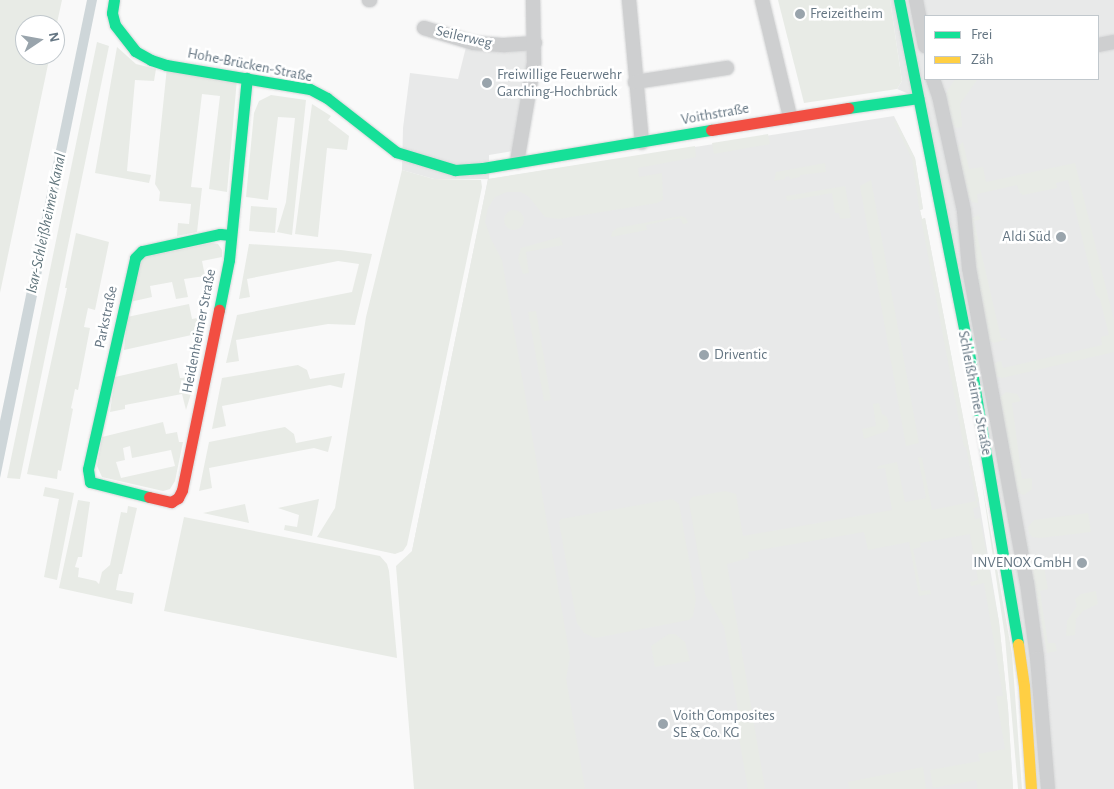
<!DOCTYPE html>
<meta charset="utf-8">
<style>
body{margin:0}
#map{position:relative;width:1114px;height:789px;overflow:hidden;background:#f9f9f9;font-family:"Alegreya Sans",sans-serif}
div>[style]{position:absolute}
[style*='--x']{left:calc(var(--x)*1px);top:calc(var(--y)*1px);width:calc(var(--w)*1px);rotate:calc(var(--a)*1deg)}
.built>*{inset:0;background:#e8e9e9}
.green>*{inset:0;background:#e8ebe6}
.round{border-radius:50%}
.water>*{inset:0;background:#ced6d9}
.roads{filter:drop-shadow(0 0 1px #d5d6d7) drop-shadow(0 0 1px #d5d6d7)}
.street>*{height:14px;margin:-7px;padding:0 7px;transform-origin:7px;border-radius:7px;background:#cecfd0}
.fast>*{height:11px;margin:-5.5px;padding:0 5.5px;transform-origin:5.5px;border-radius:5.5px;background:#16e098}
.slow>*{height:11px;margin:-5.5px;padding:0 5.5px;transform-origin:5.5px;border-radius:5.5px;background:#ffcf43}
.jam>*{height:11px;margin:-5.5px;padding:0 5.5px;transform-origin:5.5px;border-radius:5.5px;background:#f24e42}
.dots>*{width:14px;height:14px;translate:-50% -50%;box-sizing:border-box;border:2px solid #fff;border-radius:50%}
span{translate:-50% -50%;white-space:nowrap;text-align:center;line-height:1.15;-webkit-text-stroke:5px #fff;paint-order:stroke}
.poi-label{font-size:15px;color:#657683}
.left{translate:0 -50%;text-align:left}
.right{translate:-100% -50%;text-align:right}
.street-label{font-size:15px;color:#657683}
.water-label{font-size:16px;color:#60757c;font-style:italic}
.legend{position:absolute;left:924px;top:15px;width:175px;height:65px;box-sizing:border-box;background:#fff;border:1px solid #c1c8cd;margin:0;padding:6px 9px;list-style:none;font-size:15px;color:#657683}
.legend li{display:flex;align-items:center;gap:10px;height:25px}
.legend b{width:25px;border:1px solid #c1c8cd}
.north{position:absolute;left:15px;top:15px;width:50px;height:50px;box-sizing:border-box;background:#fff;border:1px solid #c1c8cd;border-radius:50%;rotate:78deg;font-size:14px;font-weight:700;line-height:20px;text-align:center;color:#657683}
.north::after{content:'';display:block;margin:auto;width:18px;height:22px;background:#99a4ac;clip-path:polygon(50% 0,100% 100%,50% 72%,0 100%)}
</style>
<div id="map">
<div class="built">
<div style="clip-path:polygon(evenodd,890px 0,1114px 0,1114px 789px,1030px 789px,1019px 630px,919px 98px,897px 89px,902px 81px,890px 0,925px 16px,1098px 16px,1098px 79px,925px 79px,925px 16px)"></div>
<div style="clip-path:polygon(466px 47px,531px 48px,518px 150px,489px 155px,489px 179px,894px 116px,915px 158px,923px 209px,920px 210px,922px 219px,925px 218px,979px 501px,999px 622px,1008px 708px,1013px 789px,579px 789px,412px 551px,488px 179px,434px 179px,402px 170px,403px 128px,410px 73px,458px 79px)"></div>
</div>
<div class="green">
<div style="clip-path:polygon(0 0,62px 0,55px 32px,55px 25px,25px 25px,25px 55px,50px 55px,0 293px)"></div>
<div style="clip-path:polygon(778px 0,890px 0,902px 81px,897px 89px,804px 103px)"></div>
<div style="clip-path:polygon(97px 42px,109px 46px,20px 479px,7px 478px)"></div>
<div style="clip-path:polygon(117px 47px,136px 64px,156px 69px,154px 81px,135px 80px,127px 171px,151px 175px,149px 183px,95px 173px)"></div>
<div style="clip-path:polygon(167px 67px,237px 79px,227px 192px,209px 189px,220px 96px,202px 94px,191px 187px,202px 188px,197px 232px,177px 236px,178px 223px,189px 224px,191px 204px,159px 201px,160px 192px,155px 184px)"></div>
<div style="clip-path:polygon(955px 79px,983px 79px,977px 80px,960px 104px,962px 124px,962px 127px,956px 128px,952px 125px,946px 93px)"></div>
<div style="clip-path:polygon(271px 95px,306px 100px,292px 235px,277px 232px,286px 202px,295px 118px,278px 117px,268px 200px,246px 197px,254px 113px,259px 101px)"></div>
<div style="clip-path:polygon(312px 104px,331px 116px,328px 120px,349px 136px,347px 150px,327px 148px,318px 237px,295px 234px)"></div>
<div style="clip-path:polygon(896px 121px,915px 158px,923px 209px,920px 210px,922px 219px,925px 218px,979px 501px,977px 502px,978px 507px,973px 508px,975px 519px,980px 518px,999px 622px,1008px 708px,1013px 789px,978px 789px,976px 780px,933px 788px,930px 770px,980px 761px,978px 754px,1005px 749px,996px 696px,1003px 696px,984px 583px,971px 586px,970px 582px,978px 580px,970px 534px,920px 543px,921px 547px,913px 549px,921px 591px,930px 590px,931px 594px,919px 596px,909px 542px,868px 550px,864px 532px,748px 552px,749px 558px,727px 564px,765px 789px,748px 789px,736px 721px,738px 711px,724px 627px,705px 594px,689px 502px,692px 497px,725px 491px,736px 494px,743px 536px,892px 510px,885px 468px,877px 469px,878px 466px,897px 462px,905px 502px,926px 498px,918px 457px,922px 458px,932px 510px,976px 501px,966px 447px,964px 447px,919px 208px,912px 159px,894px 122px)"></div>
<div style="clip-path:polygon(768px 134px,770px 144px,714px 154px,712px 143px)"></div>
<div style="clip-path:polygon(963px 142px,969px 169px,983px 167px,986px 182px,1075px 163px,1114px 320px,1114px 352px,1002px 378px,995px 376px,993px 366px,997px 362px,1001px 361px,1003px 368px,1102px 345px,1101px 337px,1109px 335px,1100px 299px,1096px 295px,1068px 180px,1056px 183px,1057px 188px,1023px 195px,1020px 193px,1017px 185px,977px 194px,978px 203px,972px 202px,967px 196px,957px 147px)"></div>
<div style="clip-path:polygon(695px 146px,696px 157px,638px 168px,639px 177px,662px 173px,663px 200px,657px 203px,559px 219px,545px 217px,529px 197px,521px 192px,507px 192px,495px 197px,488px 208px,485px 222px,491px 239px,502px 260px,570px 657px,566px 678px,585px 789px,414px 789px,396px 566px,412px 551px,488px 179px)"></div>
<div style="clip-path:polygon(825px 163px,826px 172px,800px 175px,800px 177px,790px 179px,789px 176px,785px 177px,785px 179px,774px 181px,776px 172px)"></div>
<div style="clip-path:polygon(402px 170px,434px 179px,481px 180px,482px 187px,407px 545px,403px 551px,395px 554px,317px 537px,335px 508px,366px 317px)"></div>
<div style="clip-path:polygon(871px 180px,919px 443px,906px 446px,860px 186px)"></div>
<div style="clip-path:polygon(845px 186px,851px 218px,840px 219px,839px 213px,835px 213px,832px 193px,787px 201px,786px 196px)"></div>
<div style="clip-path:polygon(251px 206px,277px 208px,275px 233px,249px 231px)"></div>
<div class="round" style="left:504px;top:210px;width:20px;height:20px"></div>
<div style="clip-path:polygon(978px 215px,981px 219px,974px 221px,1001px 338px,1008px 339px,994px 343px,988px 340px,970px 240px,971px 219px)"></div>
<div style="clip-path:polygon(681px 216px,686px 218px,688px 223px,683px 224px,680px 218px,646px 225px,647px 230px,611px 237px,612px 232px,617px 228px)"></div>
<div style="clip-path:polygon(76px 233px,109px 242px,95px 310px,88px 308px,84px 327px,90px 328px,78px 390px,75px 389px,73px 399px,71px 408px,73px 409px,61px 471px,58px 470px,57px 479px,27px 474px,67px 288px,65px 288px)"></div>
<div style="clip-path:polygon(560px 237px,563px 245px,526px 252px,529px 273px,523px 274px,518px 259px,521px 248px)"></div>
<div style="clip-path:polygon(212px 243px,218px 244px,222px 250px,222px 257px,202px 261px,205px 276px,184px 279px,188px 297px,176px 299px,172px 282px,150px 286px,152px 297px,130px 302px,139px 258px)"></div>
<div style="clip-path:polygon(249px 244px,341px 250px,372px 254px,355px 325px,328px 324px,236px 340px,239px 361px,226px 363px,237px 315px,352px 292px,359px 264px,338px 261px,247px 279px,250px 297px,239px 299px)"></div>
<div style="clip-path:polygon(189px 304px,192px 319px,208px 316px,200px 350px,196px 334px,124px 350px,127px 317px)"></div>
<div style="clip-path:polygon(536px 311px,551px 400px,544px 401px,528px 312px)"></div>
<div style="clip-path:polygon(177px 363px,180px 378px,196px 377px,186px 410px,182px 394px,125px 405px,125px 409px,110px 412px,115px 377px)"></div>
<div style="clip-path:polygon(298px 365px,307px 370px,310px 379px,345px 373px,342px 388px,330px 385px,222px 406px,226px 426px,212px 429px,222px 378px)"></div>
<div style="clip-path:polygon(1006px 392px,1017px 394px,1021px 401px,1012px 403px,1022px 479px,1032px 478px,1032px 489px,1024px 495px,1015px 491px,998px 402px,1000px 397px)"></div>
<div style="clip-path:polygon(879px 403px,882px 414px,887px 417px,889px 426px,887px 431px,864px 439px,862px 429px,876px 426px,873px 404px)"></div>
<div style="clip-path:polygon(evenodd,163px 422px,166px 434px,177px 432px,179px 442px,183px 442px,175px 481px,170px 489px,163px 491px,102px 477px,97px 466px,102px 437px,163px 422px,130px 446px,132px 458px,171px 450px,175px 466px,121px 478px,116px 462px,125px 460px,123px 448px,130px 446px)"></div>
<div style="clip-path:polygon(285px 427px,294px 434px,296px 443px,332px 436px,328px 452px,314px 448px,209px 468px,212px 488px,199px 491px,209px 442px)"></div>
<div style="clip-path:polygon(981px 477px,1012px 654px,1022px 789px,1018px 789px,1005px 637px)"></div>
<div style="clip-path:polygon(45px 487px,74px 493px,57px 580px,44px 577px,59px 499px,43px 496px)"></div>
<div style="clip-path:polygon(319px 499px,312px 536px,284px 530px,285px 525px,297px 527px,299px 515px,278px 508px)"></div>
<div style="clip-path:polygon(672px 499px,679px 504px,696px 599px,693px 616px,689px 620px,595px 638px,584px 633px,577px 623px,559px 522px,561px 519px)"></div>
<div style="clip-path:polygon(78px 500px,90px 502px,82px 557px,78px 557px,75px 567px,79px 568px,78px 577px,96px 581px,99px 584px,102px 572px,110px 565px,121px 512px,127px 513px,128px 506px,137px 508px,122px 574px,119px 574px,116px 590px,134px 593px,132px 604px,59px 588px)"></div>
<div style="clip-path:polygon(245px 504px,249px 523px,203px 513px)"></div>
<div style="clip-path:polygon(1088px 513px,1091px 532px,1040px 538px,1032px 537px,1029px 533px,1028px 527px,1034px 520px)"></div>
<div style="clip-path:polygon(184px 517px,380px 556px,387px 564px,389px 571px,397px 658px,164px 611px)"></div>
<div style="clip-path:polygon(1037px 554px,1043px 561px,1048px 589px,1040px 591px,1048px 643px,1055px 643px,1057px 651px,1047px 653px,1030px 559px)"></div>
<div style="clip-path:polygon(1096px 591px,1098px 604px,1083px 611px,1076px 619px,1075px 635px,1066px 636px,1067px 621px,1077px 606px,1075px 599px,1081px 594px)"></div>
<div style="clip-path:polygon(669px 634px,675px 634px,685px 642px,690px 661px,655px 667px,651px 646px)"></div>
<div style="clip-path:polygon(923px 767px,926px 789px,850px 789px,848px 782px)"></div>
</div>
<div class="water">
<div style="clip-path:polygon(87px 0,97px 0,0 478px,0 421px)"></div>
</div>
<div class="roads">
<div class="street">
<div style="--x:369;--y:0;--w:1;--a:0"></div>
<div style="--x:629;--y:0;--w:143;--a:84.8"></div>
<div style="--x:762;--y:0;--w:120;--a:76.5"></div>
<div style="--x:916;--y:0;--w:47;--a:78.9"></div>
<div style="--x:424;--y:28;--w:52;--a:16.7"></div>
<div style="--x:474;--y:43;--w:31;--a:4"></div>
<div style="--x:505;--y:45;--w:30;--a:-4"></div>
<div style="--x:1098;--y:45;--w:16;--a:-11"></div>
<div style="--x:933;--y:79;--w:18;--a:71"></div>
<div style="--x:939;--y:96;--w:118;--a:77.7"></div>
<div style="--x:964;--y:211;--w:57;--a:85"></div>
<div style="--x:969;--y:268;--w:320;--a:79.6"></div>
<div style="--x:1027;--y:583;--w:76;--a:82.4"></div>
<div style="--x:1037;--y:658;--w:131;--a:85.2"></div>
<div style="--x:635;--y:82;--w:93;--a:-8.7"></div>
<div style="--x:517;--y:162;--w:100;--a:-80.3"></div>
<div style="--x:534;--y:63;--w:63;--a:-90.9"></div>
</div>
<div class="fast">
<div style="--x:114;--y:0;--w:13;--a:99"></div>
<div style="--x:112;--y:13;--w:12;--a:76"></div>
<div style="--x:115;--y:25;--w:33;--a:52"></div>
<div style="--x:135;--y:51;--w:18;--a:29"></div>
<div style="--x:151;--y:60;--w:16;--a:18"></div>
<div style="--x:166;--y:65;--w:146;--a:9.5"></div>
<div style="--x:310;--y:89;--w:19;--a:28"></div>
<div style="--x:327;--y:98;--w:88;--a:38"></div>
<div style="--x:396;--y:152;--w:62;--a:17"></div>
<div style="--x:455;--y:170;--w:28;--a:-4"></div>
<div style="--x:483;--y:168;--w:231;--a:-9.5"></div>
<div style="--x:899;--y:0;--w:367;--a:78.8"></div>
<div style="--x:970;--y:360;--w:288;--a:80.4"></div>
<div style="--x:848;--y:108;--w:71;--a:-8.1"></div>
<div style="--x:219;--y:310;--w:51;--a:-78.7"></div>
<div style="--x:229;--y:260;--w:183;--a:-84.4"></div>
<div style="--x:149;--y:497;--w:61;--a:-165.7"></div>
<div style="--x:90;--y:482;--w:13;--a:-99"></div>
<div style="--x:88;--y:469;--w:216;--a:-77.4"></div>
<div style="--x:135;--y:258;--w:10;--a:-45"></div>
<div style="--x:142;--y:251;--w:80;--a:-12.3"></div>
<div style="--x:220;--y:234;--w:11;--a:5"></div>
</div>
<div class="slow">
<div style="--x:1018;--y:644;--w:42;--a:81.9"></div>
<div style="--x:1024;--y:686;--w:103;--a:86.1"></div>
</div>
<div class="jam">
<div style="--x:711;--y:130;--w:139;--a:-9.1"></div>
<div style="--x:149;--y:497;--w:23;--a:13"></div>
<div style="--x:171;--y:502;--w:8;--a:-30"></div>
<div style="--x:178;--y:498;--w:9;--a:-63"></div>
<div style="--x:182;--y:490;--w:184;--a:-78.4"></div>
</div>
</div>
<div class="dots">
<div style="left:800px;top:14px;background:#99a4ac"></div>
<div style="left:487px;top:83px;background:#99a4ac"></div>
<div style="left:1061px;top:237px;background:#99a4ac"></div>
<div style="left:704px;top:355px;background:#99a4ac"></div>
<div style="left:1082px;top:563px;background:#99a4ac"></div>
<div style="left:663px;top:724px;background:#99a4ac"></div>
</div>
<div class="poi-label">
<span class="left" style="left:810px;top:14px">Freizeitheim</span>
<span class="left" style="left:497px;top:83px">Freiwillige Feuerwehr<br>Garching-Hochbrück</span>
<span class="right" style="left:1051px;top:237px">Aldi Süd</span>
<span class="left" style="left:714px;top:355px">Driventic</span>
<span class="right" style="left:1072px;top:563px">INVENOX GmbH</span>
<span class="left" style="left:673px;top:724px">Voith Composites<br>SE &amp; Co. KG</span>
</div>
<div class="street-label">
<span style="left:464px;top:37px;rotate:13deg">Seilerweg</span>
<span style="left:250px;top:65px;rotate:11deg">Hohe-Brücken-Straße</span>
<span style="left:715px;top:114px;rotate:-10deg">Voithstraße</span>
<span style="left:106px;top:317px;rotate:-78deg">Parkstraße</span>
<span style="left:199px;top:331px;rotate:-79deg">Heidenheimer Straße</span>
<span style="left:975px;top:393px;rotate:79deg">Schleißheimer Straße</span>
</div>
<div class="water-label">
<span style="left:46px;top:223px;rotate:-78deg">Isar-Schleißheimer Kanal</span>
</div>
<ul class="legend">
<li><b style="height:6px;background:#16e098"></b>Frei</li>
<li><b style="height:6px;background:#ffcf43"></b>Zäh</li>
</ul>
<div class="north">N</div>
</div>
